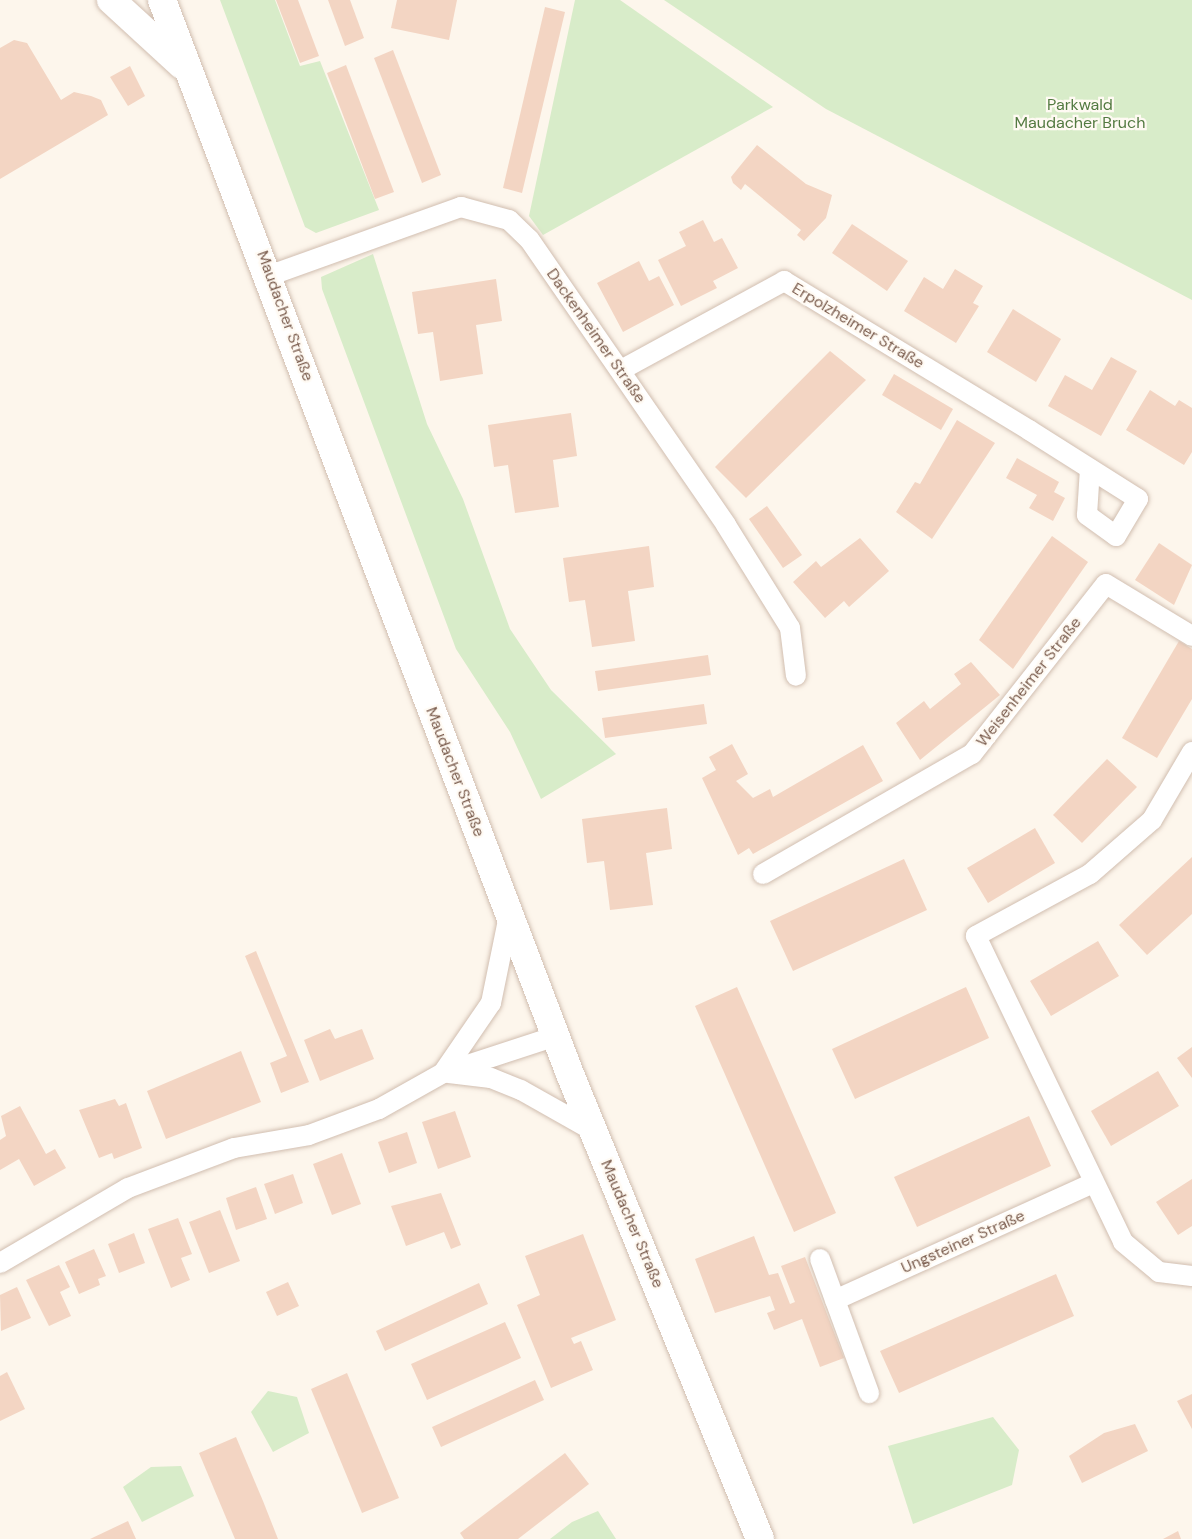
<!DOCTYPE html>
<meta charset="utf-8">
<style>
body{margin:0}
#map{position:relative;width:1192px;height:1539px;overflow:hidden;background:#fdf6ec;font-family:"DM Sans",sans-serif}
div>[style]{position:absolute}
[style*='--x']{left:calc(var(--x)*1px);top:calc(var(--y)*1px);width:calc(var(--w)*1px);rotate:calc(var(--a)*1deg)}
.green>*{inset:0;background:#d8ecc9}
.building>*{inset:0;background:#f3d5c3}
.roads{filter:drop-shadow(0 0 2px #d1beb0) drop-shadow(0 0 2px #d1beb0)}
.street>*{height:20px;margin:-10px;padding:0 10px;transform-origin:10px;border-radius:10px;background:#fff}
.secondary>*{height:28px;margin:-14px;padding:0 14px;transform-origin:14px;border-radius:14px;background:#fff}
span{translate:-50% -50%;white-space:nowrap;text-align:center;line-height:1.15;-webkit-text-stroke:4.5px #fffaf3;paint-order:stroke}
.park-label{font-size:16px;color:#537a41}
.street-label{font-size:16px;color:#7a5c4d}
</style>
<div id="map">
<div class="green">
<div style="clip-path:polygon(220px 0,275px 0,300px 66px,320px 61px,379px 210px,316px 233px,305px 227px)"></div>
<div style="clip-path:polygon(575px 0,620px 0,773px 107px,543px 235px,529px 216px)"></div>
<div style="clip-path:polygon(664px 0,1192px 0,1192px 300px,826px 109px)"></div>
<div style="clip-path:polygon(373px 254px,427px 424px,463px 499px,510px 629px,551px 690px,616px 754px,541px 799px,510px 732px,456px 649px,322px 289px,321px 277px)"></div>
<div style="clip-path:polygon(268px 1391px,297px 1397px,309px 1433px,273px 1452px,251px 1412px)"></div>
<div style="clip-path:polygon(993px 1417px,1019px 1450px,1012px 1485px,913px 1524px,888px 1446px)"></div>
<div style="clip-path:polygon(181px 1466px,194px 1496px,142px 1522px,123px 1487px,151px 1467px)"></div>
<div style="clip-path:polygon(598px 1511px,616px 1539px,550px 1539px,572px 1522px)"></div>
</div>
<div class="building">
<div style="clip-path:polygon(276px 0,298px 0,319px 56px,300px 63px)"></div>
<div style="clip-path:polygon(328px 0,350px 0,364px 38px,345px 46px)"></div>
<div style="clip-path:polygon(397px 0,457px 0,449px 40px,391px 28px)"></div>
<div style="clip-path:polygon(545px 7px,565px 12px,522px 193px,503px 188px)"></div>
<div style="clip-path:polygon(14px 40px,27px 43px,61px 100px,74px 92px,91px 96px,101px 100px,108px 115px,0 179px,0 48px)"></div>
<div style="clip-path:polygon(393px 50px,441px 175px,422px 183px,374px 58px)"></div>
<div style="clip-path:polygon(346px 65px,394px 192px,375px 199px,327px 73px)"></div>
<div style="clip-path:polygon(130px 66px,145px 96px,128px 106px,110px 77px)"></div>
<div style="clip-path:polygon(757px 145px,806px 184px,832px 195px,826px 218px,804px 241px,797px 235px,801px 230px,750px 188px,745px 184px,741px 190px,733px 183px,731px 177px)"></div>
<div style="clip-path:polygon(703px 220px,714px 242px,722px 238px,738px 268px,713px 281px,717px 288px,681px 306px,658px 260px,686px 246px,679px 232px)"></div>
<div style="clip-path:polygon(852px 224px,908px 261px,887px 291px,832px 253px)"></div>
<div style="clip-path:polygon(639px 261px,649px 281px,659px 276px,674px 305px,623px 332px,597px 283px)"></div>
<div style="clip-path:polygon(955px 269px,983px 286px,973px 303px,979px 306px,956px 343px,904px 311px,924px 277px,943px 289px)"></div>
<div style="clip-path:polygon(496px 279px,502px 321px,476px 325px,483px 374px,440px 381px,433px 332px,418px 334px,412px 292px)"></div>
<div style="clip-path:polygon(1013px 309px,1061px 339px,1036px 382px,987px 352px)"></div>
<div style="clip-path:polygon(830px 351px,866px 380px,746px 498px,715px 467px)"></div>
<div style="clip-path:polygon(1111px 357px,1137px 371px,1101px 436px,1048px 406px,1065px 375px,1092px 390px)"></div>
<div style="clip-path:polygon(894px 374px,953px 409px,941px 430px,882px 395px)"></div>
<div style="clip-path:polygon(1150px 390px,1175px 406px,1179px 400px,1192px 408px,1192px 452px,1184px 465px,1126px 430px)"></div>
<div style="clip-path:polygon(571px 413px,577px 456px,553px 460px,559px 507px,515px 513px,508px 465px,494px 467px,488px 425px)"></div>
<div style="clip-path:polygon(957px 420px,995px 443px,932px 539px,896px 512px,915px 482px,920px 484px)"></div>
<div style="clip-path:polygon(1017px 458px,1059px 482px,1054px 492px,1065px 498px,1053px 521px,1029px 508px,1037px 495px,1006px 478px)"></div>
<div style="clip-path:polygon(767px 506px,802px 555px,783px 568px,749px 519px)"></div>
<div style="clip-path:polygon(1052px 536px,1088px 562px,1013px 669px,979px 640px)"></div>
<div style="clip-path:polygon(860px 538px,889px 571px,849px 607px,844px 601px,825px 618px,793px 582px,816px 561px,821px 567px)"></div>
<div style="clip-path:polygon(1159px 543px,1192px 565px,1174px 605px,1135px 580px)"></div>
<div style="clip-path:polygon(649px 546px,654px 587px,628px 591px,635px 641px,592px 647px,585px 600px,569px 602px,563px 558px)"></div>
<div style="clip-path:polygon(1179px 641px,1192px 649px,1192px 699px,1157px 758px,1122px 738px)"></div>
<div style="clip-path:polygon(708px 655px,711px 675px,598px 691px,595px 671px)"></div>
<div style="clip-path:polygon(971px 662px,1000px 695px,920px 760px,896px 723px,924px 701px,930px 709px,961px 684px,954px 674px)"></div>
<div style="clip-path:polygon(704px 704px,707px 724px,605px 738px,602px 718px)"></div>
<div style="clip-path:polygon(732px 744px,748px 774px,736px 781px,753px 798px,770px 789px,773px 797px,863px 745px,883px 781px,753px 854px,749px 848px,738px 855px,702px 778px,716px 770px,709px 757px)"></div>
<div style="clip-path:polygon(1107px 759px,1137px 787px,1082px 843px,1053px 815px)"></div>
<div style="clip-path:polygon(667px 808px,672px 849px,646px 853px,653px 905px,610px 910px,604px 861px,587px 863px,582px 819px)"></div>
<div style="clip-path:polygon(1035px 828px,1055px 863px,988px 903px,967px 868px)"></div>
<div style="clip-path:polygon(1192px 857px,1192px 914px,1147px 955px,1119px 925px)"></div>
<div style="clip-path:polygon(904px 859px,927px 910px,793px 971px,770px 921px)"></div>
<div style="clip-path:polygon(1098px 941px,1119px 976px,1051px 1016px,1030px 981px)"></div>
<div style="clip-path:polygon(256px 951px,309px 1082px,281px 1093px,270px 1063px,287px 1056px,245px 956px)"></div>
<div style="clip-path:polygon(737px 987px,836px 1213px,794px 1232px,695px 1006px)"></div>
<div style="clip-path:polygon(966px 987px,989px 1038px,855px 1099px,832px 1049px)"></div>
<div style="clip-path:polygon(330px 1029px,335px 1039px,362px 1029px,374px 1059px,320px 1081px,304px 1040px)"></div>
<div style="clip-path:polygon(1192px 1047px,1192px 1078px,1177px 1058px)"></div>
<div style="clip-path:polygon(241px 1051px,261px 1102px,166px 1139px,147px 1091px)"></div>
<div style="clip-path:polygon(1158px 1071px,1179px 1106px,1111px 1146px,1091px 1111px)"></div>
<div style="clip-path:polygon(115px 1099px,119px 1106px,126px 1103px,142px 1148px,114px 1159px,112px 1153px,99px 1158px,79px 1110px)"></div>
<div style="clip-path:polygon(20px 1106px,46px 1154px,55px 1149px,66px 1168px,34px 1186px,19px 1159px,0 1170px,0 1140px,6px 1136px,1px 1116px)"></div>
<div style="clip-path:polygon(455px 1111px,471px 1157px,438px 1169px,422px 1122px)"></div>
<div style="clip-path:polygon(1029px 1116px,1051px 1166px,917px 1227px,894px 1177px)"></div>
<div style="clip-path:polygon(407px 1132px,417px 1163px,389px 1173px,378px 1142px)"></div>
<div style="clip-path:polygon(342px 1153px,361px 1204px,332px 1215px,313px 1164px)"></div>
<div style="clip-path:polygon(293px 1174px,303px 1203px,275px 1214px,264px 1184px)"></div>
<div style="clip-path:polygon(1192px 1179px,1192px 1226px,1178px 1235px,1156px 1202px)"></div>
<div style="clip-path:polygon(256px 1187px,267px 1219px,236px 1230px,226px 1198px)"></div>
<div style="clip-path:polygon(441px 1193px,461px 1245px,451px 1249px,444px 1232px,406px 1246px,391px 1206px)"></div>
<div style="clip-path:polygon(220px 1210px,240px 1261px,209px 1273px,189px 1222px)"></div>
<div style="clip-path:polygon(178px 1218px,192px 1254px,181px 1258px,190px 1280px,171px 1288px,148px 1229px)"></div>
<div style="clip-path:polygon(134px 1233px,145px 1263px,119px 1273px,108px 1244px)"></div>
<div style="clip-path:polygon(583px 1234px,616px 1320px,571px 1338px,574px 1344px,581px 1341px,593px 1370px,551px 1388px,517px 1305px,540px 1295px,525px 1256px)"></div>
<div style="clip-path:polygon(754px 1236px,769px 1275px,778px 1273px,790px 1304px,795px 1302px,781px 1266px,805px 1257px,844px 1358px,820px 1367px,802px 1319px,774px 1330px,767px 1313px,775px 1310px,770px 1296px,715px 1313px,695px 1259px)"></div>
<div style="clip-path:polygon(94px 1249px,106px 1276px,98px 1279px,100px 1285px,79px 1294px,65px 1262px)"></div>
<div style="clip-path:polygon(59px 1265px,70px 1287px,60px 1292px,71px 1316px,49px 1326px,26px 1280px)"></div>
<div style="clip-path:polygon(1056px 1274px,1074px 1316px,899px 1393px,880px 1351px)"></div>
<div style="clip-path:polygon(288px 1282px,299px 1306px,277px 1316px,266px 1292px)"></div>
<div style="clip-path:polygon(479px 1283px,488px 1304px,385px 1351px,376px 1331px)"></div>
<div style="clip-path:polygon(17px 1287px,31px 1318px,1px 1331px,0 1295px)"></div>
<div style="clip-path:polygon(505px 1322px,521px 1358px,427px 1400px,411px 1364px)"></div>
<div style="clip-path:polygon(7px 1372px,25px 1409px,0 1421px,0 1376px)"></div>
<div style="clip-path:polygon(347px 1373px,399px 1498px,362px 1513px,311px 1389px)"></div>
<div style="clip-path:polygon(535px 1380px,544px 1400px,441px 1447px,432px 1427px)"></div>
<div style="clip-path:polygon(1192px 1394px,1192px 1429px,1177px 1401px)"></div>
<div style="clip-path:polygon(1135px 1424px,1148px 1451px,1082px 1483px,1069px 1456px,1104px 1433px)"></div>
<div style="clip-path:polygon(236px 1437px,263px 1501px,278px 1539px,235px 1539px,199px 1453px)"></div>
<div style="clip-path:polygon(565px 1453px,589px 1484px,518px 1539px,464px 1539px,460px 1533px)"></div>
<div style="clip-path:polygon(128px 1521px,136px 1539px,90px 1539px)"></div>
<div style="clip-path:polygon(1178px 1531px,1181px 1539px,1163px 1539px)"></div>
</div>
<div class="roads">
<div class="street">
<div style="--x:271;--y:275;--w:202;--a:-19.7"></div>
<div style="--x:461;--y:207;--w:50;--a:15.2"></div>
<div style="--x:509;--y:220;--w:28;--a:44"></div>
<div style="--x:529;--y:239;--w:347;--a:55.4"></div>
<div style="--x:726;--y:525;--w:121;--a:58.1"></div>
<div style="--x:790;--y:628;--w:48;--a:82.9"></div>
<div style="--x:621;--y:370;--w:186;--a:-28.6"></div>
<div style="--x:784;--y:281;--w:287;--a:31.3"></div>
<div style="--x:1029;--y:430;--w:129;--a:32.3"></div>
<div style="--x:1138;--y:499;--w:43;--a:120.7"></div>
<div style="--x:1116;--y:536;--w:36;--a:-144"></div>
<div style="--x:1087;--y:515;--w:46;--a:-86.3"></div>
<div style="--x:1192;--y:752;--w:79;--a:120.5"></div>
<div style="--x:1152;--y:820;--w:82;--a:138.9"></div>
<div style="--x:1090;--y:874;--w:130;--a:151.5"></div>
<div style="--x:976;--y:936;--w:339;--a:64.3"></div>
<div style="--x:1123;--y:1242;--w:47;--a:39.8"></div>
<div style="--x:1159;--y:1272;--w:33;--a:7"></div>
<div style="--x:763;--y:874;--w:241;--a:-29.9"></div>
<div style="--x:972;--y:754;--w:216;--a:-51.8"></div>
<div style="--x:1106;--y:584;--w:100;--a:31.2"></div>
<div style="--x:443;--y:1073;--w:85;--a:-55.6"></div>
<div style="--x:491;--y:1003;--w:90;--a:-78.4"></div>
<div style="--x:449;--y:1073;--w:42;--a:6.8"></div>
<div style="--x:491;--y:1078;--w:32;--a:22"></div>
<div style="--x:521;--y:1090;--w:81;--a:29.4"></div>
<div style="--x:820;--y:1259;--w:143;--a:69.9"></div>
<div style="--x:0;--y:1263;--w:148;--a:-30.4"></div>
<div style="--x:128;--y:1188;--w:113;--a:-20.7"></div>
<div style="--x:234;--y:1148;--w:76;--a:-9.8"></div>
<div style="--x:309;--y:1135;--w:75;--a:-20.4"></div>
<div style="--x:379;--y:1109;--w:73;--a:-29.4"></div>
<div style="--x:443;--y:1073;--w:119;--a:-18.1"></div>
<div style="--x:835;--y:1300;--w:281;--a:-24.4"></div>
</div>
<div class="secondary">
<div style="--x:111;--y:0;--w:96;--a:42.5"></div>
<div style="--x:162;--y:0;--w:1149;--a:69.2"></div>
<div style="--x:570;--y:1074;--w:502;--a:67.77"></div>
</div>
</div>
<div class="park-label">
<span style="left:1080px;top:114px">Parkwald<br>Maudacher Bruch</span>
</div>
<div class="street-label">
<span style="left:285px;top:316px;rotate:70deg">Maudacher Straße</span>
<span style="left:858px;top:326px;rotate:31deg">Erpolzheimer Straße</span>
<span style="left:596px;top:336px;rotate:55deg">Dackenheimer Straße</span>
<span style="left:1029px;top:682px;rotate:-52deg">Weisenheimer Straße</span>
<span style="left:455px;top:772px;rotate:69deg">Maudacher Straße</span>
<span style="left:632px;top:1224px;rotate:67deg">Maudacher Straße</span>
<span style="left:963px;top:1242px;rotate:-24deg">Ungsteiner Straße</span>
</div>
</div>
